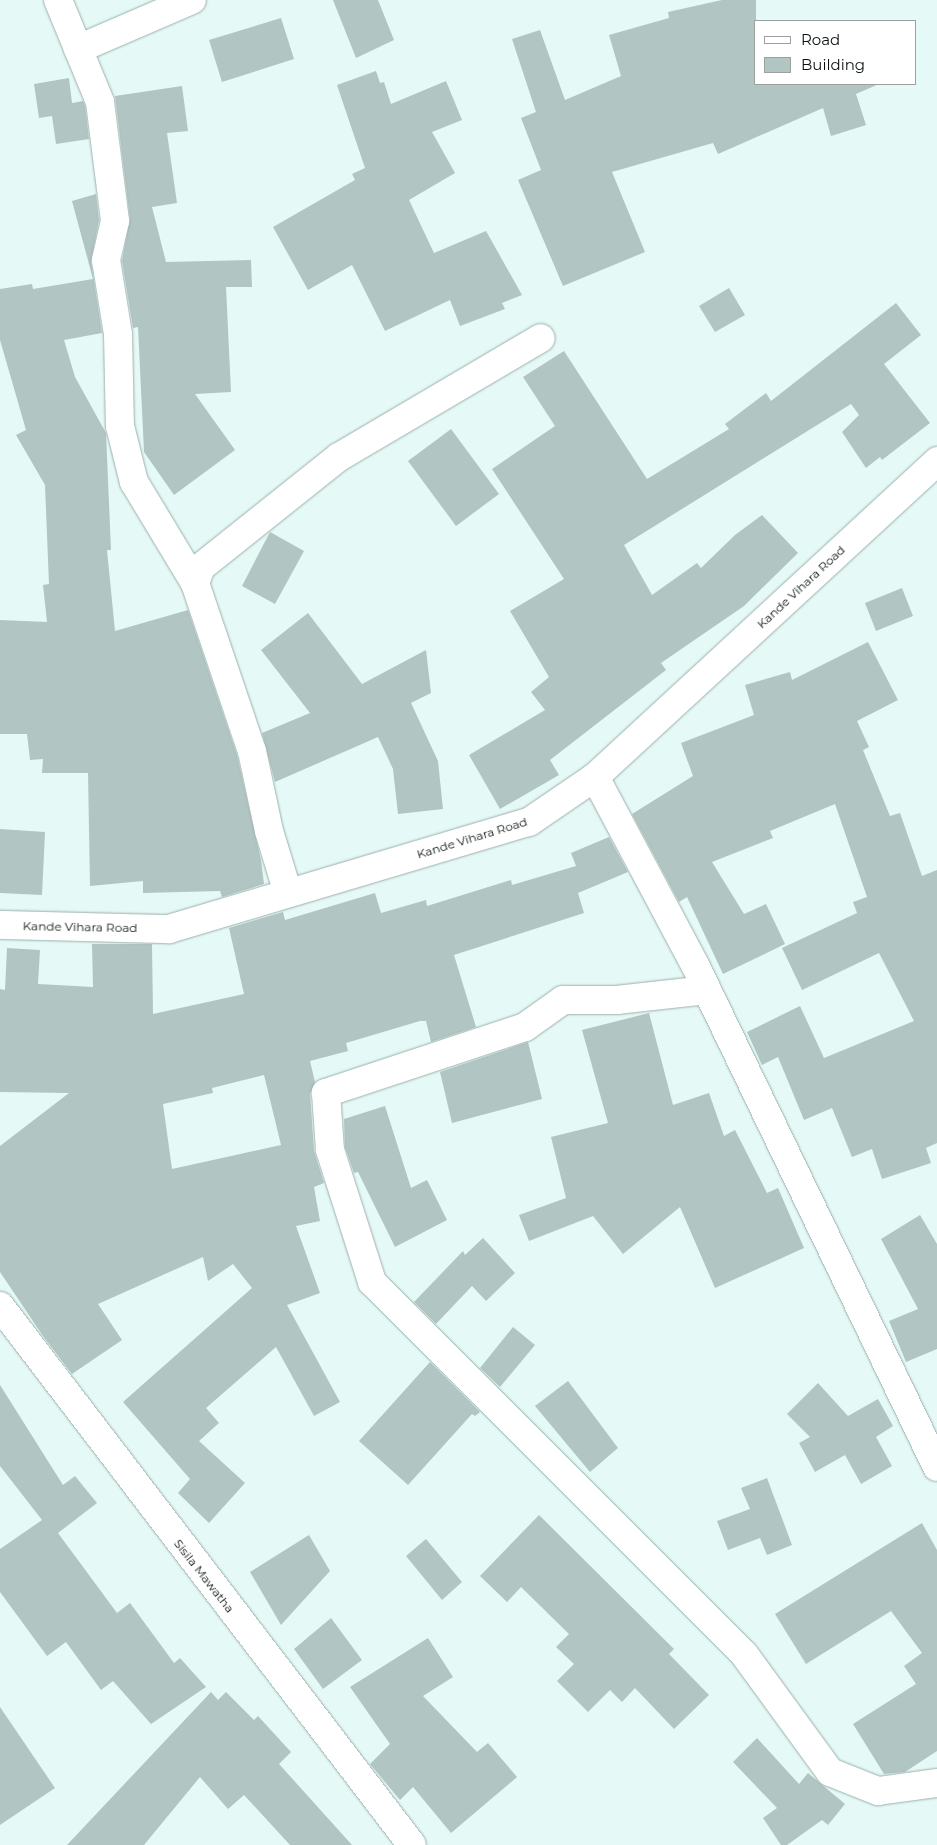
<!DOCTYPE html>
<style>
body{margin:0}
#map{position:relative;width:937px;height:1845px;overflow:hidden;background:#e5faf7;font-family:Montserrat,sans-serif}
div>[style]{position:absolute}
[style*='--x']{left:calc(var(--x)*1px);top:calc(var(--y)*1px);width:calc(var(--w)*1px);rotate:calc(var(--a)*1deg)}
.building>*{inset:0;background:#b1c5c2}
.roads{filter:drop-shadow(0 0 1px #9bafac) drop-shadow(0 0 1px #9bafac)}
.minor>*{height:28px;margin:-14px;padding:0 14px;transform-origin:14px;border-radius:14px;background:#fff}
span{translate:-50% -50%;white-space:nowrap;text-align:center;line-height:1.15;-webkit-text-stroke:5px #fff;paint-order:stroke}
.street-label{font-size:12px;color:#0a1110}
.legend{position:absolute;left:754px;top:20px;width:162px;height:65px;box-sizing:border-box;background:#fff;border:1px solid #9da09f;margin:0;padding:6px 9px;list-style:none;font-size:15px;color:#0a1110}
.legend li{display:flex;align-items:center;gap:10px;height:25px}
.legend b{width:25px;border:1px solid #9da09f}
</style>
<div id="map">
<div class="building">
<div style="clip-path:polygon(333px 0,378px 0,394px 40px,356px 58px)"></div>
<div style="clip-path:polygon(722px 0,756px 0,756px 84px,879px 84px,856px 94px,866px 125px,831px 136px,823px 108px,718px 154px,713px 143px,612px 172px,645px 252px,563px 286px,518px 180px,541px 170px,521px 118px,536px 112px,512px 39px,540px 30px,565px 100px,621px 76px,609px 35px,669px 18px,668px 12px)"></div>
<div style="clip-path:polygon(281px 18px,294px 59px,222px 82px,209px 40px)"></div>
<div style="clip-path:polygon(376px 71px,380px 83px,384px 82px,391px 104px,446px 81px,462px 120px,432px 132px,455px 173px,409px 200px,434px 253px,486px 231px,522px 295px,502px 303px,505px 309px,460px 326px,450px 300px,385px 331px,352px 265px,308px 290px,273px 227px,355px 180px,352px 174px,365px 168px,337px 85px)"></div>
<div style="clip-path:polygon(69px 78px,72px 103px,83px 101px,85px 106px,89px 139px,56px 144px,52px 116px,39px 118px,34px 84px)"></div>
<div style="clip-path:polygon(182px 86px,188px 131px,167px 133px,177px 203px,152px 207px,166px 262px,251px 260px,252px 287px,226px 287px,231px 392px,195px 394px,235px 450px,174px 495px,144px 452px,138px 327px,133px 328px,122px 261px,130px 219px,115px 96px)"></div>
<div style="clip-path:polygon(96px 194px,99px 220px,91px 262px,102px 333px,64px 340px,75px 377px,106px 433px,111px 550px,107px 550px,115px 631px,188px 610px,237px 755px,261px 860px,264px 884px,222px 897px,220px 891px,143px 893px,143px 881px,90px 886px,88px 773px,42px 773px,43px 759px,30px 760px,27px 734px,0 734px,0 620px,47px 622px,43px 585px,49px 584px,45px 485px,16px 435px,26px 430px,0 340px,0 289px,32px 284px,33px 289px,93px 279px,72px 201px)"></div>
<div style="clip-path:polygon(729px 288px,745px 315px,715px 332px,699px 306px)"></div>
<div style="clip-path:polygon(896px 303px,921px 335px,884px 364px,930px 423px,882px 460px,880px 457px,866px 468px,842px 432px,859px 415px,851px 404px,624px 545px,652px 595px,697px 563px,701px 568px,735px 535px,762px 515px,798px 553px,744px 606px,661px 663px,666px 670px,550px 760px,559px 775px,500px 809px,469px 755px,545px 710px,531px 692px,549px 677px,510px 611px,564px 579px,492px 469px,555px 426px,523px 377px,564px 351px,647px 479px,729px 429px,725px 424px,766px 393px,771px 401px)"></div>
<div style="clip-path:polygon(451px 429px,499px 494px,456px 526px,408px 461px)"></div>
<div style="clip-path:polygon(270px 532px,304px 551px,275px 604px,242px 586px)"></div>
<div style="clip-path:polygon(902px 588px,913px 616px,876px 631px,865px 603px)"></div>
<div style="clip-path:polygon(308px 613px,362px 684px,426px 650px,431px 693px,411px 703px,438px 761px,443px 809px,398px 814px,393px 769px,378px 737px,275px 782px,262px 733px,310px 713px,261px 650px)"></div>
<div style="clip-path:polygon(868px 642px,898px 700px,857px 721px,869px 747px,863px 750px,890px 816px,900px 813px,922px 876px,937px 870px,937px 1143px,926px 1148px,931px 1163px,882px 1179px,872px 1149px,852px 1157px,832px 1108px,804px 1120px,778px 1057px,762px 1065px,747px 1032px,800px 1006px,824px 1058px,914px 1021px,879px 953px,802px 990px,782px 948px,857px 913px,853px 902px,867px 897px,835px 804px,770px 831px,773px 838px,712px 862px,744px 914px,766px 904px,785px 944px,723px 974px,687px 897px,679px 902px,632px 814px,693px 776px,681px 743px,754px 715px,745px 685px,790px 672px,792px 680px)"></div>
<div style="clip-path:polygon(0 829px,45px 832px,42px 895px,0 893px)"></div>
<div style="clip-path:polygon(evenodd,609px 837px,628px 872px,578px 893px,584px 913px,454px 955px,476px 1027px,431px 1042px,426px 1021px,420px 1021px,346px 1043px,348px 1051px,310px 1061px,315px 1082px,310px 1094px,314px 1151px,324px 1183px,314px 1187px,320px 1221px,296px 1226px,320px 1293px,287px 1305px,340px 1402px,314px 1416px,276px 1347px,206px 1408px,219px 1423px,199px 1441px,245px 1483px,209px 1523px,178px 1493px,190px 1479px,123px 1402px,252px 1288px,233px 1264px,208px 1281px,203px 1257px,98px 1304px,122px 1340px,72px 1374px,43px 1336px,0 1272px,0 1146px,69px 1093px,0 1092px,0 989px,5px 990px,7px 948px,40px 950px,38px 984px,93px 987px,92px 944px,152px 944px,153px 1014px,244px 994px,229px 928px,283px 912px,285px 920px,375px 893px,381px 913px,426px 900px,427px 906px,511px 880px,512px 885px,576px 866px,571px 853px,609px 837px,264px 1075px,281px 1145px,172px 1169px,163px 1104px,213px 1093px,212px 1088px,264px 1075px)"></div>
<div style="clip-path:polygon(649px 1013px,673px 1105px,709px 1093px,724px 1136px,735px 1130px,767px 1193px,778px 1188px,804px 1248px,715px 1288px,680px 1207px,623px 1254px,593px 1216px,529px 1241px,519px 1215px,566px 1198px,551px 1137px,608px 1123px,582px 1030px)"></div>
<div style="clip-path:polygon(528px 1042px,542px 1099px,452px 1123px,440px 1072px)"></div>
<div style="clip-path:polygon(385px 1106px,411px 1188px,427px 1180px,447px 1220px,395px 1247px,358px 1172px,354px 1173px,345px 1147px,344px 1119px)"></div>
<div style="clip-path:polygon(920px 1215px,937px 1244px,937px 1349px,906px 1362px,889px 1321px,918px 1309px,881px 1239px)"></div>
<div style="clip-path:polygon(483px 1238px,515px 1273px,486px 1301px,472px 1286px,436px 1324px,414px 1302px,463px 1251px,465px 1255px)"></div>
<div style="clip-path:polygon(513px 1327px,535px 1345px,500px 1387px,480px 1368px)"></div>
<div style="clip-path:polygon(430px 1362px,480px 1412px,475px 1416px,472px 1414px,408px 1485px,359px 1441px)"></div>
<div style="clip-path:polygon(568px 1381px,618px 1448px,590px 1472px,535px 1406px)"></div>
<div style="clip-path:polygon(818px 1383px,848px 1416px,878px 1399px,893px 1426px,876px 1437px,892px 1466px,861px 1484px,845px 1455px,815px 1472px,799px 1443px,810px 1437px,787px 1414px)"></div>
<div style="clip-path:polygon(0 1385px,63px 1485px,75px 1476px,97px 1503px,58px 1533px,117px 1613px,130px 1603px,174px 1663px,180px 1658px,206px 1687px,151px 1724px,113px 1681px,101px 1690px,66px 1642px,47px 1656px,0 1592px,0 1549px,42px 1520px,0 1466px)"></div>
<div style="clip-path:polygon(767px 1478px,792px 1545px,767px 1555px,760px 1538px,728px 1550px,717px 1521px,750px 1509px,741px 1488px)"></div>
<div style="clip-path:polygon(539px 1515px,674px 1649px,669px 1654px,709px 1695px,674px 1729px,635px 1688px,622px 1702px,610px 1690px,588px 1712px,557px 1681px,574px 1664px,556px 1647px,569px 1634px,521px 1587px,507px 1602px,480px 1576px)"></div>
<div style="clip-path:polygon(922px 1523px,937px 1550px,937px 1751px,905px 1772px,884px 1774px,853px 1724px,916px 1684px,904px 1666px,922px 1653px,891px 1611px,806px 1664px,775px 1614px)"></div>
<div style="clip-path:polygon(309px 1535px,330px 1571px,281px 1625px,250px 1572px)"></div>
<div style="clip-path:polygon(426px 1539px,462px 1582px,442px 1600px,406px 1556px)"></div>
<div style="clip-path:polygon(331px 1618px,362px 1660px,323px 1689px,294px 1649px)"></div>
<div style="clip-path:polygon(428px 1638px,453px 1677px,423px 1696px,477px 1752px,488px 1743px,517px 1777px,451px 1833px,413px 1787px,400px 1800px,370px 1764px,390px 1744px,350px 1687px)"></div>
<div style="clip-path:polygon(211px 1692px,218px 1700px,226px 1692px,254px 1720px,258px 1716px,291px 1752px,279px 1764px,352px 1845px,290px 1845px,244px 1795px,228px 1809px,200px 1777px,144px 1845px,67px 1845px)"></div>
<div style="clip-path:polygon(0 1707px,55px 1788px,0 1825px)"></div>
<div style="clip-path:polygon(757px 1738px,799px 1784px,808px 1773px,845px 1804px,828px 1825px,822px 1820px,787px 1845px,781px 1845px,763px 1818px,777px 1808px,733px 1762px)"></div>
</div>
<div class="roads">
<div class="minor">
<div style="--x:58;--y:0;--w:110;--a:67.6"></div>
<div style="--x:100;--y:102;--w:120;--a:82.8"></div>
<div style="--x:115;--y:221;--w:40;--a:103"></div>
<div style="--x:106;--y:260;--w:75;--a:80.8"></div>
<div style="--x:118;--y:334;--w:92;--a:88.8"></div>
<div style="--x:120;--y:426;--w:58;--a:76"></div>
<div style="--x:134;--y:482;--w:118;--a:58.9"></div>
<div style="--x:195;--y:583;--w:177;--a:71.3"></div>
<div style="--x:252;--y:751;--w:82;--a:78"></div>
<div style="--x:269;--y:831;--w:65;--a:73"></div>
<div style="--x:78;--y:49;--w:124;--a:-23.3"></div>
<div style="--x:195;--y:583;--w:17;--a:-69"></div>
<div style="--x:201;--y:567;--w:176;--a:-38.6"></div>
<div style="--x:339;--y:457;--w:234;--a:-30.5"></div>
<div style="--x:595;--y:777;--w:215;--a:62"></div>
<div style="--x:696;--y:967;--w:555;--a:64.27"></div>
<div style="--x:0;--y:925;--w:169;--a:1.4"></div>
<div style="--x:169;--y:929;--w:376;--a:-16.6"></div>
<div style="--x:529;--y:822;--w:80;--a:-34.3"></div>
<div style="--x:595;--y:777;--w:466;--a:-42.7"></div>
<div style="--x:707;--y:990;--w:91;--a:173.7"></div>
<div style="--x:617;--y:1000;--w:54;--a:180"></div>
<div style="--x:563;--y:1000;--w:47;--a:144.6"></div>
<div style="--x:525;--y:1027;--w:210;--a:161.7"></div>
<div style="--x:326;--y:1093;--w:57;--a:86"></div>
<div style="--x:330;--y:1150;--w:139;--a:72.3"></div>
<div style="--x:372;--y:1282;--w:526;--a:45"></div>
<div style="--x:744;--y:1654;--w:146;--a:53.9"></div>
<div style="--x:830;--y:1772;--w:52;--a:21.6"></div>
<div style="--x:878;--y:1791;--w:60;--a:-7.7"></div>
<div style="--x:0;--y:1306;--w:678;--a:52.61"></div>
</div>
</div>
<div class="street-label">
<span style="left:801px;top:587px;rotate:-43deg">Kande Vihara Road</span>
<span style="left:472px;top:838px;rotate:-17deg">Kande Vihara Road</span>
<span style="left:80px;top:927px;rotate:1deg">Kande Vihara Road</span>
<span style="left:204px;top:1576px;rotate:52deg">Sisila Mawatha</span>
</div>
<ul class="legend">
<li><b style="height:6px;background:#fff"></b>Road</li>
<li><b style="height:14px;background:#b1c5c2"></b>Building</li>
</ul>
</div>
